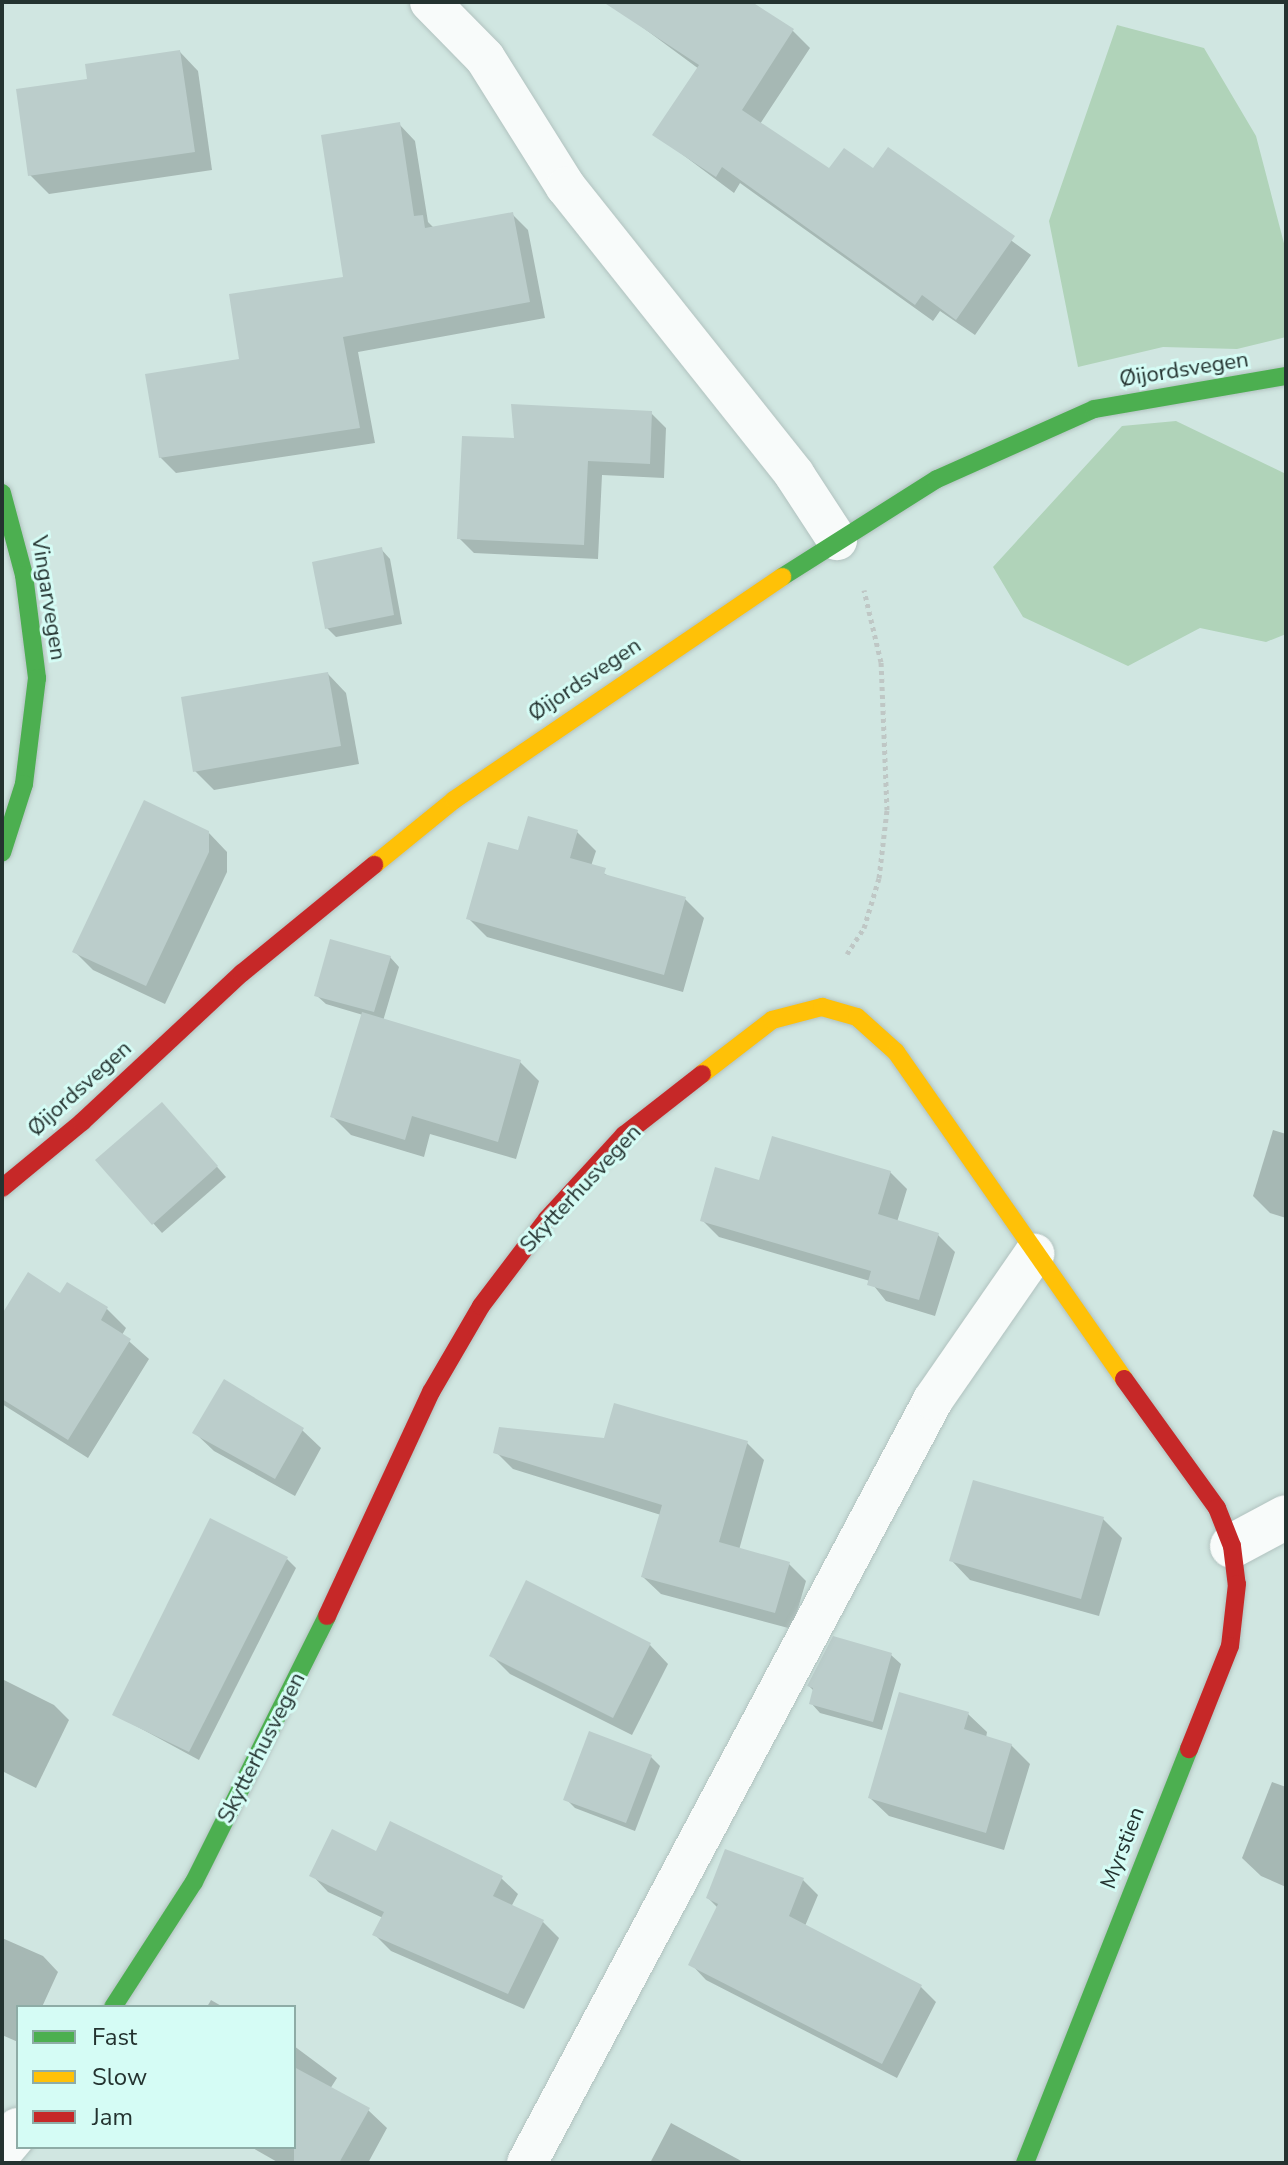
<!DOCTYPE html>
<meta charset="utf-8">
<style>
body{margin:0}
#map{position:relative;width:1288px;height:2165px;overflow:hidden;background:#d0e6e1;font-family:"Nunito Sans",sans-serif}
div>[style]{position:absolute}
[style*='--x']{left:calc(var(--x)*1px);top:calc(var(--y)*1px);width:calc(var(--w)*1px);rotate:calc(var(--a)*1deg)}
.forest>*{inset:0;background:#b0d3b9}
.shadow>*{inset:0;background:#0003}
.building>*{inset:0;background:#bbcdcb}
.path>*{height:5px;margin-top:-2.5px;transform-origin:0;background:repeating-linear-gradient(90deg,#bfc7c5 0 4px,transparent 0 8px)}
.roads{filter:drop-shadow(0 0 2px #b1c2bf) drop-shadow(0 0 2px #b1c2bf)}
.lane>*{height:40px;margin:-20px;padding:0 20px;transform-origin:20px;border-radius:20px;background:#f8fbfa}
.street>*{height:44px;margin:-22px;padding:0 22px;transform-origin:22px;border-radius:22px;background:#f8fbfa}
.fast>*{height:18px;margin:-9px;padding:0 9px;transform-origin:9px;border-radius:9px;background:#4caf50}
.slow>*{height:18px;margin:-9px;padding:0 9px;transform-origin:9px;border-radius:9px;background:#ffc107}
.jam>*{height:18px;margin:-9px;padding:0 9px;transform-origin:9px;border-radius:9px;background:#c62828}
span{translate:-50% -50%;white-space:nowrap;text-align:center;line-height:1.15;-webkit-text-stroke:6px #d5fcf5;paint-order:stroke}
.street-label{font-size:22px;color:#243330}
.frame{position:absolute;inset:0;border:4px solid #243330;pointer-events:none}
.legend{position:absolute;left:16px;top:2005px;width:280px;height:144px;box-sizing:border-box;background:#d5fcf5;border:2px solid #8eaca6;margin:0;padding:10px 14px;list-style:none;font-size:24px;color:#243330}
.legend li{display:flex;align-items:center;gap:16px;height:40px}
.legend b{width:40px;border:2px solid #8eaca6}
</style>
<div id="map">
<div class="forest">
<div style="clip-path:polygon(1117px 25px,1204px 48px,1256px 136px,1286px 251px,1286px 337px,1237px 349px,1163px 347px,1078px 367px,1049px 221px)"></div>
<div style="clip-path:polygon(1176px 421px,1286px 474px,1286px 634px,1266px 642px,1200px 628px,1128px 666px,1023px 617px,993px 567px,1122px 426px)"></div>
</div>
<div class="shadow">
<div style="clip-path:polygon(647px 2px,749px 2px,793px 31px,810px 48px,760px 124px,830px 171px,874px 171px,889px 150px,1031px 255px,975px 335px,940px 311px,933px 321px,740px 183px,734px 193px,655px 134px,699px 69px,634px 21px)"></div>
<div style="clip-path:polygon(180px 52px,198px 71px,212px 170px,49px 194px,30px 175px,89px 80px)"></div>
<div style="clip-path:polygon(399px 124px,415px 141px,428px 222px,434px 228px,512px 214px,528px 230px,545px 318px,358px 352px,375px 443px,176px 473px,160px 457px,241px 361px,345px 279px)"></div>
<div style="clip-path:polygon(651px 413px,666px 428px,664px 478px,602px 475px,598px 559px,474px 553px,459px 538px,516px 440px)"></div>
<div style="clip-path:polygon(381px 549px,390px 559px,402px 624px,336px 637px,327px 628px)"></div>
<div style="clip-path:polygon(328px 674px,346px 693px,359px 764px,214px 790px,195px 771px)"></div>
<div style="clip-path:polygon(208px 832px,227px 852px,227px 872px,165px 1004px,93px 970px,74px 951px)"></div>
<div style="clip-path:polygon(577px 832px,596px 851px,591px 866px,614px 879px,685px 899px,704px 918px,683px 992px,487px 937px,468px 918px)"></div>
<div style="clip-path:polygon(390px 957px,399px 967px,383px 1021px,520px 1062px,539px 1081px,516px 1159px,430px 1134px,424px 1157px,351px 1135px,332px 1116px,363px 1015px,326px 1004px,316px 995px)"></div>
<div style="clip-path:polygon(171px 1114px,226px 1177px,162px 1233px,153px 1223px)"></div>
<div style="clip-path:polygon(1273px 1130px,1286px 1134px,1286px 1218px,1270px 1213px,1253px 1196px)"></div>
<div style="clip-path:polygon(890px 1172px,907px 1189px,897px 1222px,938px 1235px,955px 1252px,935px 1316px,886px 1301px,870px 1281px,719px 1237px,702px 1220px)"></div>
<div style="clip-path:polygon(68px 1284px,107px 1309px,126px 1328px,122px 1335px,149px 1359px,88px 1458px,2px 1404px,2px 1318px,60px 1295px)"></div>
<div style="clip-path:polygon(302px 1430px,321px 1448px,295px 1496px,214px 1451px,195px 1433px)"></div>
<div style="clip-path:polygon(605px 1441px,747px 1443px,764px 1460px,739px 1550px,789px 1564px,806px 1581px,792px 1629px,661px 1594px,643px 1577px,661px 1515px,513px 1469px,496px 1452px)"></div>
<div style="clip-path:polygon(1103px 1519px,1122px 1538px,1099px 1616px,970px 1580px,952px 1561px)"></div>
<div style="clip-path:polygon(287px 1559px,296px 1568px,199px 1760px,114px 1714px)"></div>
<div style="clip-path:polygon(650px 1645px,668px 1664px,632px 1735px,510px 1674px,491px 1655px)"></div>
<div style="clip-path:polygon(891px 1655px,901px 1664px,882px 1730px,820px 1713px,811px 1703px,814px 1691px,809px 1686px)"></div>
<div style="clip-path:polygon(2px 1679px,54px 1705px,69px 1720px,36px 1788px,2px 1771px)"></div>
<div style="clip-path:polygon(968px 1714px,987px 1732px,986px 1738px,1011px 1745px,1030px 1764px,1004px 1850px,889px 1816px,870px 1798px)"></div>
<div style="clip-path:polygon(651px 1757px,660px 1766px,635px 1831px,575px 1808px,566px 1799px)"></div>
<div style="clip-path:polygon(1272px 1782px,1286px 1787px,1286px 1887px,1261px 1876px,1242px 1858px)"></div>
<div style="clip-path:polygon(312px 1875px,501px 1878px,518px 1894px,511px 1907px,543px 1922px,559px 1938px,524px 2009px,391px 1951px,375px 1935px,383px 1918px,328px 1892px)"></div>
<div style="clip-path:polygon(803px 1880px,818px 1895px,805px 1926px,921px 1987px,936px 2002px,897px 2078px,706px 1980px,691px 1964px,718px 1908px,708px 1898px)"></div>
<div style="clip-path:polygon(2px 1938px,43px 1956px,58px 1972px,42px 2007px,18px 2007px,18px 2042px,2px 2035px)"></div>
<div style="clip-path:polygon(211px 2000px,223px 2007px,207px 2007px)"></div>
<div style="clip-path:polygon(294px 2046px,337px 2078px,330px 2089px,368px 2110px,387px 2128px,368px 2163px,279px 2163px,251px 2147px,294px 2147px)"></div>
<div style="clip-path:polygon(671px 2123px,745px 2163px,650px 2163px)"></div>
</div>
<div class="building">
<div style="clip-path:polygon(603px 2px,752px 2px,794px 29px,742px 110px,829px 168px,844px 148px,873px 168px,888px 147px,1015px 236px,956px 320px,922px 295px,915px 305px,722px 167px,716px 177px,652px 135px,699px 65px)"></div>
<div style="clip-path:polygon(180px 50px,195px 152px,28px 176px,16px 89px,87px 79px,85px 64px)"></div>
<div style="clip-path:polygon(400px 122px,414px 216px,423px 215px,425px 228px,513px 212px,530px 302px,343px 337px,360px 428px,159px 458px,145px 374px,239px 359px,229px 294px,343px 277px,321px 135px)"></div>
<div style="clip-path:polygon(511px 404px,652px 411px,650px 464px,588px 461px,584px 545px,457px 539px,462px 436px,514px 438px)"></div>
<div style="clip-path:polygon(382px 547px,394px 615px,325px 629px,312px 562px)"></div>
<div style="clip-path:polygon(328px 672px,341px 746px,193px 772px,181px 697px)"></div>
<div style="clip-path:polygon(144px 800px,209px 831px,209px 852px,146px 986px,72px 952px)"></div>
<div style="clip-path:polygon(528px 816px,578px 830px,570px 858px,606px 868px,604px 874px,686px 897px,664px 975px,466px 919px,488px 842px,518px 850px)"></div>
<div style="clip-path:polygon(330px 939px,391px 956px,374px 1012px,314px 996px)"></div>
<div style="clip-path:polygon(362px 1012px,521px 1060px,498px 1142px,412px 1116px,405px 1140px,330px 1117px)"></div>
<div style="clip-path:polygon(162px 1102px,218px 1166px,152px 1225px,95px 1160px)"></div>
<div style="clip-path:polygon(772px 1136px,891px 1171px,878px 1214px,939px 1233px,919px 1300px,867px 1285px,871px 1271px,700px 1221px,715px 1167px,759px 1180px)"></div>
<div style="clip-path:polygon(28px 1272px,60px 1293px,67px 1282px,108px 1307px,101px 1320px,131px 1339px,68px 1440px,2px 1399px,2px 1314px)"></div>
<div style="clip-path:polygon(224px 1379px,304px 1428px,275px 1479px,192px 1433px)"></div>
<div style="clip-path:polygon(614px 1403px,748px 1441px,719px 1542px,790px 1562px,775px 1613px,641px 1577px,662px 1505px,493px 1453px,499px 1427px,604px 1438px)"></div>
<div style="clip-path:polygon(973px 1480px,1104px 1517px,1081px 1599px,949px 1561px)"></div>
<div style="clip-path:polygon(210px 1518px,288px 1557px,189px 1752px,112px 1715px)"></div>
<div style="clip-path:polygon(526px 1580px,651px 1643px,613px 1718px,489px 1656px)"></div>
<div style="clip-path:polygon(833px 1636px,892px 1653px,873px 1722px,809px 1704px,813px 1688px,807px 1686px)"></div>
<div style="clip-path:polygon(899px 1692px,969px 1712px,964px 1729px,1012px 1744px,986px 1833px,868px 1798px)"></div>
<div style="clip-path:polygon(589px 1731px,652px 1755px,626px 1823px,563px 1800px)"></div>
<div style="clip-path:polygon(390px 1821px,503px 1876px,493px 1896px,544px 1920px,508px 1994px,372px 1935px,384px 1912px,309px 1876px,332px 1829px,376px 1851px)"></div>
<div style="clip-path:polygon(725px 1849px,804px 1878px,789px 1916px,922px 1985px,882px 2064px,688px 1965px,718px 1904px,706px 1898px)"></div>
<div style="clip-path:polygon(294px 2067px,370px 2108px,339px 2163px,294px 2163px)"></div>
</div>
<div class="path">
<div style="--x:847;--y:954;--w:31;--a:-57"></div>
<div style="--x:864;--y:928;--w:52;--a:-73.3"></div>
<div style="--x:879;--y:878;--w:68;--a:-83.3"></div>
<div style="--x:887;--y:810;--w:148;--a:-92.3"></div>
<div style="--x:881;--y:662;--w:74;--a:-103.3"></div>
</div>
<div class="roads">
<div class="lane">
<div style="--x:430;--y:2;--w:78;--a:45.5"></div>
<div style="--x:485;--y:58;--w:152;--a:57.9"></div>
<div style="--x:566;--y:187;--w:367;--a:51.5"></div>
<div style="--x:794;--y:474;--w:79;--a:56.9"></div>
<div style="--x:527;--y:2163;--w:864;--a:-61.98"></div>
<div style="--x:933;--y:1400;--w:178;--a:-55.3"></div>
</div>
<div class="street">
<div style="--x:1232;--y:1546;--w:61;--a:-28.2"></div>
<div style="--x:2;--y:2149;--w:25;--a:-50"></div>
</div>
<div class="fast">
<div style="--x:2;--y:493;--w:85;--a:75"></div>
<div style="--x:24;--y:575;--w:104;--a:82.8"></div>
<div style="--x:37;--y:678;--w:107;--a:97"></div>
<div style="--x:24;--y:784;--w:72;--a:107.7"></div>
<div style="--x:782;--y:577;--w:183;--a:-32.3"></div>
<div style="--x:937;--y:479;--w:172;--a:-24"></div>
<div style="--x:1094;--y:409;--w:195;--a:-9.8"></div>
<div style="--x:113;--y:2007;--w:149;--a:-57.1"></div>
<div style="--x:194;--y:1882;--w:297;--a:-63.4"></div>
<div style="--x:1025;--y:2163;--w:445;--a:-68.4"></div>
</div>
<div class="slow">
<div style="--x:374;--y:865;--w:103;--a:-39.1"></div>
<div style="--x:454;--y:800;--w:397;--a:-34.2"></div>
<div style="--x:702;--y:1074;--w:88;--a:-37.6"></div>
<div style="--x:772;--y:1020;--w:52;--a:-14.6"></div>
<div style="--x:822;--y:1007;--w:36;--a:16"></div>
<div style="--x:857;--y:1017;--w:52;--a:41.9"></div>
<div style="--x:896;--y:1052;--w:399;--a:55.1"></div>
</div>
<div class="jam">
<div style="--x:2;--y:1188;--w:104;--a:-39.5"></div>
<div style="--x:82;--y:1122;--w:219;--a:-43"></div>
<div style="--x:242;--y:973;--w:171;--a:-39.3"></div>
<div style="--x:1124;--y:1379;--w:159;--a:54.2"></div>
<div style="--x:1217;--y:1508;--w:41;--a:68.5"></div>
<div style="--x:1232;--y:1546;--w:38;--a:83"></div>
<div style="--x:1237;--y:1584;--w:62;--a:96.4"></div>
<div style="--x:1230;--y:1646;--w:111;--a:111.7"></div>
<div style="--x:327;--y:1616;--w:247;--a:-65.1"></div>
<div style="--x:431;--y:1392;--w:99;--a:-59.8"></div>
<div style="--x:481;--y:1306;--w:109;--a:-52.8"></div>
<div style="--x:547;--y:1219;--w:114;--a:-47.5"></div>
<div style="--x:624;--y:1135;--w:99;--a:-38"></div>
</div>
</div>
<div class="street-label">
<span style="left:1184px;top:370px;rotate:-9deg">Øijordsvegen</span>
<span style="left:48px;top:598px;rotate:81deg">Vingarvegen</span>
<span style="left:585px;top:680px;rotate:-34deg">Øijordsvegen</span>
<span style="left:80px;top:1089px;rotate:-42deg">Øijordsvegen</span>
<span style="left:581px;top:1189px;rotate:-47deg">Skytterhusvegen</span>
<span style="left:262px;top:1748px;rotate:-63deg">Skytterhusvegen</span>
<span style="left:1123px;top:1848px;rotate:-69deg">Myrstien</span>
</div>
<div class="frame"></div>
<ul class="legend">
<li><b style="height:10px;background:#4caf50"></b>Fast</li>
<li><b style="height:10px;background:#ffc107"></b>Slow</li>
<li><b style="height:10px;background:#c62828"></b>Jam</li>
</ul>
</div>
